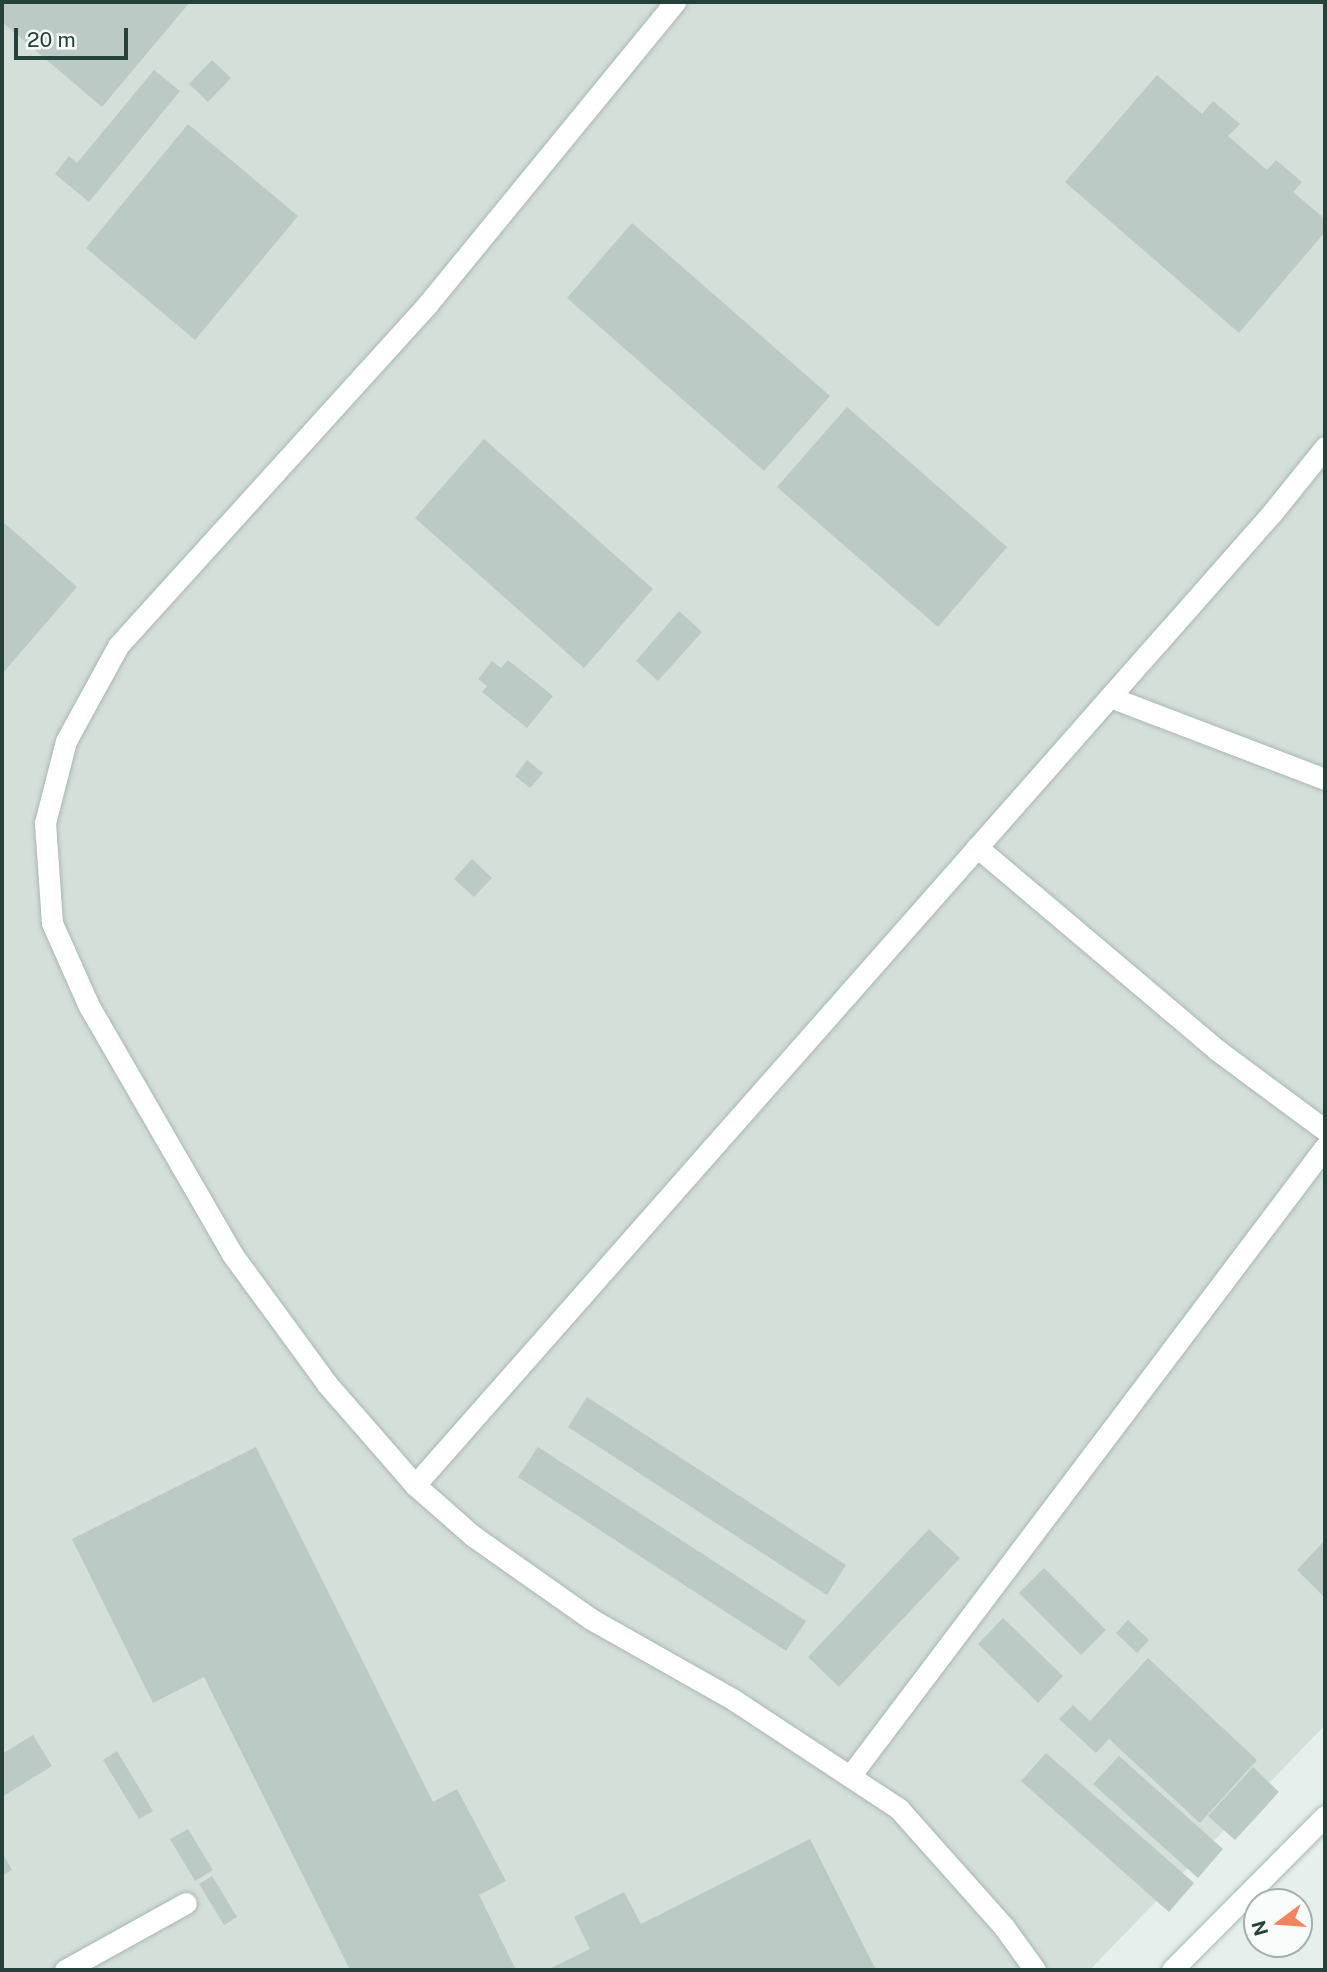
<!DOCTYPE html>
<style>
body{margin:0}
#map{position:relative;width:1327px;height:1972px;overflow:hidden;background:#e6efeb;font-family:"Public Sans",sans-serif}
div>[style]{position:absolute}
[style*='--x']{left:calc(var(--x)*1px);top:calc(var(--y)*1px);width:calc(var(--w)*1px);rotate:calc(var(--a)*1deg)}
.built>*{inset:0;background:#d4dfda}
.building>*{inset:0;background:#bbcac4}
.roads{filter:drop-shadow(0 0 2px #a8b8b2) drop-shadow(0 0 2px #a8b8b2)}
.minor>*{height:21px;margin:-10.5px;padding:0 10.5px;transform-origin:10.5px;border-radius:10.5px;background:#fff}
span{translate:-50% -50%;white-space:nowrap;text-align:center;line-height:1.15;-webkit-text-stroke:7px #f7fbf9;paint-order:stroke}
.frame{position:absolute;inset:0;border:4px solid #24423a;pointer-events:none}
.north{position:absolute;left:1243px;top:1888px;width:70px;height:70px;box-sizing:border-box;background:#f7fbf9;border:2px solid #a3b1ad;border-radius:50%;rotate:254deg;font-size:19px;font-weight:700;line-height:28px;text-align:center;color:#24423a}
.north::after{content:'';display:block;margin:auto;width:24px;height:32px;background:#f4845f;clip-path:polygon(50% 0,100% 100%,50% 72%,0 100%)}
.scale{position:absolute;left:14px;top:28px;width:114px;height:32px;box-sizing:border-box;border:4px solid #24423a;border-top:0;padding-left:9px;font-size:21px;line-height:24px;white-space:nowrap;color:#24423a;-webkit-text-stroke:5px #f7fbf9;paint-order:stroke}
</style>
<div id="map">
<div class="built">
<div style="clip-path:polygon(2px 2px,1325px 2px,1325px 1725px,1090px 1970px,2px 1970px)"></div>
</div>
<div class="building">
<div style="clip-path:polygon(2px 2px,190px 2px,102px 107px,2px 22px)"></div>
<div style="clip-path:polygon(212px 60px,231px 78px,208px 102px,189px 84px)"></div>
<div style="clip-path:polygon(154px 70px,180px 91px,89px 202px,55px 174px,69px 156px,77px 163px)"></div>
<div style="clip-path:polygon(1157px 75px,1202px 114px,1213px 101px,1240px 124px,1228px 136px,1267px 170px,1276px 160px,1302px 182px,1293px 192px,1325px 219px,1325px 232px,1239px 333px,1065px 182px)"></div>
<div style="clip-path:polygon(188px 124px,298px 216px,195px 340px,86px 248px)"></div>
<div style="clip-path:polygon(632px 223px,830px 396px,764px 471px,567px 298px)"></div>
<div style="clip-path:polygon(847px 407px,1007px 547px,938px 627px,777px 487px)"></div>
<div style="clip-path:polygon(484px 439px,653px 589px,584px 668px,415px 518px)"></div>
<div style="clip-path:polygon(2px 521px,77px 587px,2px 674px)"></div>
<div style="clip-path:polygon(679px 611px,702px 632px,658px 681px,636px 661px)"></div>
<div style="clip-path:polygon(508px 660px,553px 696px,527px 728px,482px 692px,487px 686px,478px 679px,492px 661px,501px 668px)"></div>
<div style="clip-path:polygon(527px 760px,543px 773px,530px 788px,515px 776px)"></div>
<div style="clip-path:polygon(472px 859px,492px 878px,474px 897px,454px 879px)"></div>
<div style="clip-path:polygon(587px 1397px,846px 1565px,827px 1595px,568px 1427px)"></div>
<div style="clip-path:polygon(256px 1447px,433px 1802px,457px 1789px,506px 1881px,479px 1895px,516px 1970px,350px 1970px,204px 1677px,153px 1703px,72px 1539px)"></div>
<div style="clip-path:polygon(538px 1447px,806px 1621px,786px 1651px,518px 1477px)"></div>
<div style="clip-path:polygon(929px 1529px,960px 1558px,839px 1687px,808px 1657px)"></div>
<div style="clip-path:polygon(1325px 1540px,1325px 1598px,1297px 1570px)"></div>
<div style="clip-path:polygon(1044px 1568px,1106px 1630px,1081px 1655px,1019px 1593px)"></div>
<div style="clip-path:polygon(1003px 1618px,1063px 1676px,1038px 1703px,978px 1644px)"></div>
<div style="clip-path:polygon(1128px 1620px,1149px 1640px,1137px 1653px,1116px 1633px)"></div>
<div style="clip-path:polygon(1148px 1658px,1257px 1760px,1200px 1823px,1109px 1739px,1096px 1753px,1059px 1719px,1073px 1705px,1090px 1721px)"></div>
<div style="clip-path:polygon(33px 1735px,52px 1766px,2px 1797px,2px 1754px)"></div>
<div style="clip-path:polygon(117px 1751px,153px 1811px,139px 1819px,103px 1760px)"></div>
<div style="clip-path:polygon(1046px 1753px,1194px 1883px,1169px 1912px,1021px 1781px)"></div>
<div style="clip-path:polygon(1119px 1756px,1223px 1849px,1198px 1878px,1093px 1784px)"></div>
<div style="clip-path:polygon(1253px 1767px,1279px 1792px,1235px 1840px,1208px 1816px)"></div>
<div style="clip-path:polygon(188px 1829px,213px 1870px,195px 1881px,170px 1839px)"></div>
<div style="clip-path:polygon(810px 1839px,876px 1970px,547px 1970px,590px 1949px,574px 1917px,624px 1892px,641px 1924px)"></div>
<div style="clip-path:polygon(2px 1852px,12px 1870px,2px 1876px)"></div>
<div style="clip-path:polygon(212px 1876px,237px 1917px,224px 1925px,199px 1884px)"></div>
</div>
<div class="roads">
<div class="minor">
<div style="--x:675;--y:2;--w:392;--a:129.3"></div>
<div style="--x:427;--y:305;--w:460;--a:132.2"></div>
<div style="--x:118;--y:646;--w:108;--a:118.7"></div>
<div style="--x:66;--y:741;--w:85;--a:104.4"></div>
<div style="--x:45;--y:823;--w:100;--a:86"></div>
<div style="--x:52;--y:923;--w:91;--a:66"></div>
<div style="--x:89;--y:1006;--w:286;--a:60"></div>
<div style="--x:232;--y:1254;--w:161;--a:53.8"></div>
<div style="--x:327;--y:1384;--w:134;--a:48.9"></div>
<div style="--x:415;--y:1485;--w:77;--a:41.3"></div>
<div style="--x:473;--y:1536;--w:144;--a:35.1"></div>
<div style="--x:591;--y:1619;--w:164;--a:29.5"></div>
<div style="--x:734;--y:1700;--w:198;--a:33.4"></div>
<div style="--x:899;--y:1809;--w:158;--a:48.3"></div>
<div style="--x:1004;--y:1927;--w:53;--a:54.2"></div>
<div style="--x:1110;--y:697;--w:230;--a:20.9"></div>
<div style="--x:977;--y:847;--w:314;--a:40.2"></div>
<div style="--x:1217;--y:1050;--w:134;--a:36.5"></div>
<div style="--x:415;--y:1485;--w:1296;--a:-48.6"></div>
<div style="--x:1272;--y:513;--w:85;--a:-51.2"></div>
<div style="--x:850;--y:1776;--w:788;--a:-52.94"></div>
<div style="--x:65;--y:1970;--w:138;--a:-29"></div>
<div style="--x:1172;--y:1970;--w:217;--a:-45.2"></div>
</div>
</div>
<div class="frame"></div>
<div class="north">N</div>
<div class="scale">20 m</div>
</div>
